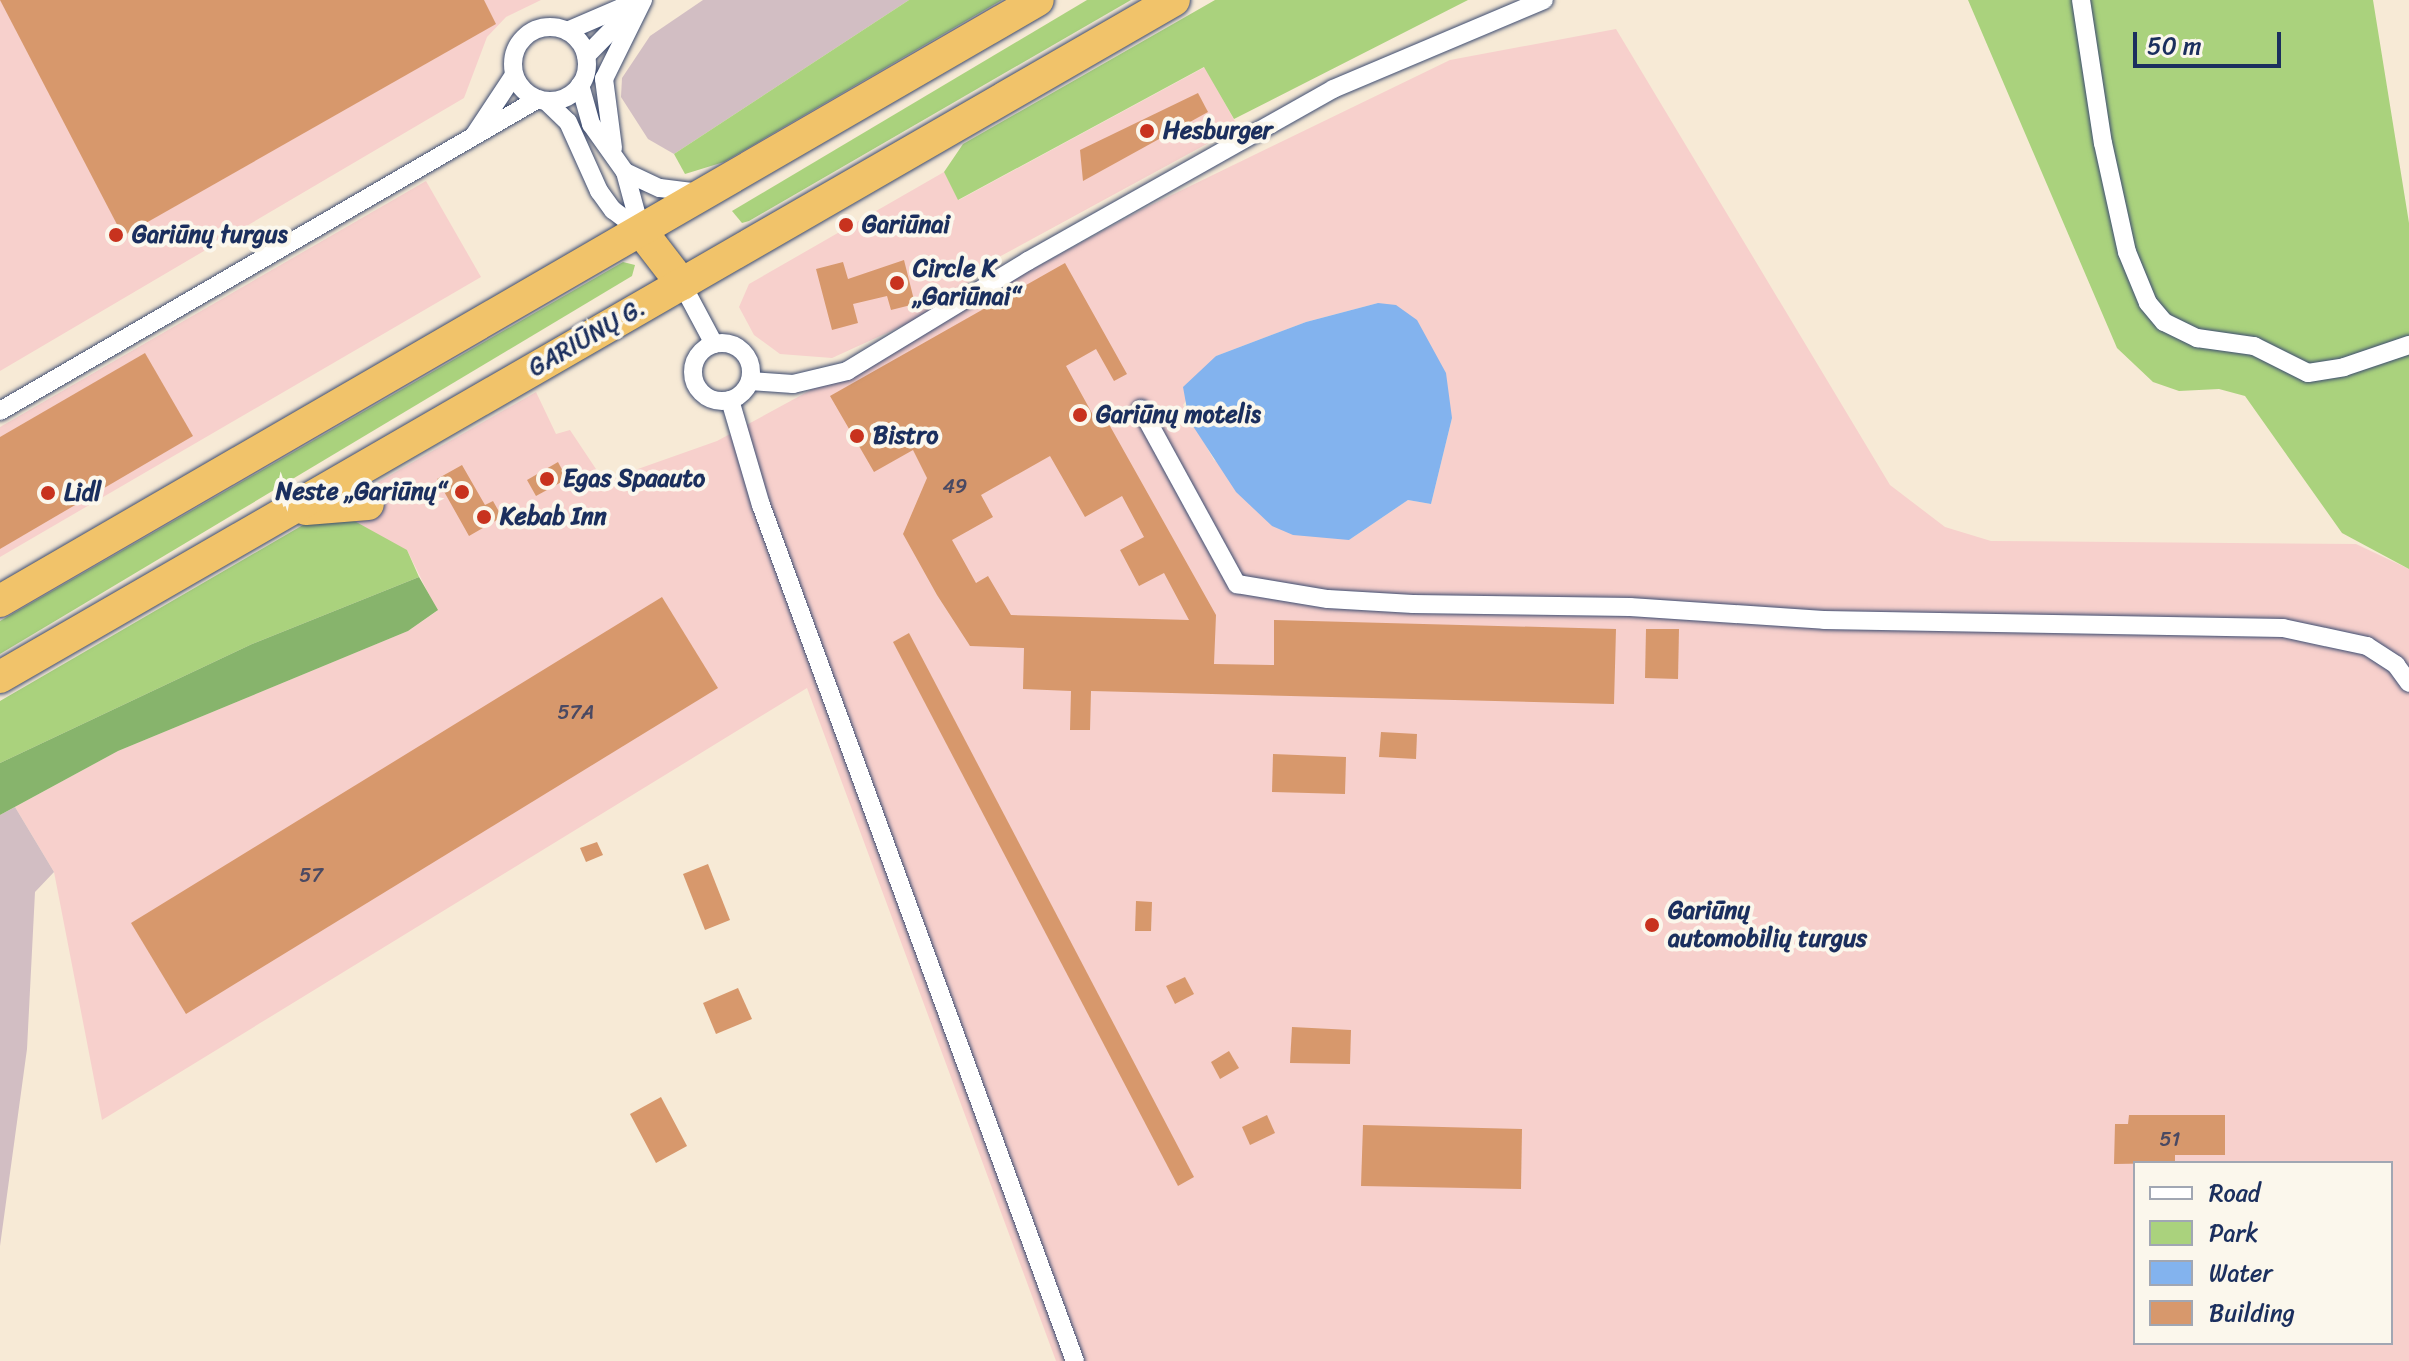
<!DOCTYPE html>
<meta charset="utf-8">
<style>
body{margin:0}
#map{position:relative;width:2409px;height:1361px;overflow:hidden;background:#f7ead6;font-family:Sriracha,sans-serif}
div>[style]{position:absolute}
[style*='--x']{left:calc(var(--x)*1px);top:calc(var(--y)*1px);width:calc(var(--w)*1px);rotate:calc(var(--a)*1deg)}
.built>*{inset:0;background:#f7d0cc}
.industrial>*{inset:0;background:#d2bec3}
.green>*{inset:0;background:#aad27d}
.forest>*{inset:0;background:#87b46c}
.water>*{inset:0;background:#83b3ee}
.building>*{inset:0;background:#d7986c}
.roads{filter:drop-shadow(0 0 2px #3c4b70) drop-shadow(0 0 2px #3c4b70)}
.street>*{height:18px;margin:-9px;padding:0 9px;transform-origin:9px;border-radius:9px;background:#fff}
.street>.ring{margin:-9px;padding:0;box-sizing:content-box;background:none;border:18px solid #fff;border-radius:50%}
.highway>*{height:32px;margin:-16px;padding:0 16px;transform-origin:16px;border-radius:16px;background:#f1c36a}
.dots>*{width:22px;height:22px;translate:-50% -50%;box-sizing:border-box;border:4px solid #fbf7ec;border-radius:50%}
span{translate:-50% -50%;white-space:nowrap;text-align:center;line-height:1.15;-webkit-text-stroke:8px #fbf7ec;paint-order:stroke}
.number-label{font-size:20px;color:#4a4962}
.number-label span{-webkit-text-stroke-width:0}
.poi-label{font-size:24px;color:#1b2f5e;font-weight:700}
.left{translate:0 -50%;text-align:left}
.right{translate:-100% -50%;text-align:right}
.street-label{font-size:24px;color:#1b2f5e}
.legend{position:absolute;left:2133px;top:1161px;width:260px;height:184px;box-sizing:border-box;background:#fbf7ec;border:2px solid #a1a7b3;margin:0;padding:10px 14px;list-style:none;font-size:24px;color:#1b2f5e}
.legend li{display:flex;align-items:center;gap:16px;height:40px}
.legend b{width:40px;border:2px solid #a1a7b3}
.scale{position:absolute;left:2133px;top:32px;width:148px;height:36px;box-sizing:border-box;border:4px solid #1b2f5e;border-top:0;padding-left:10px;font-size:24px;line-height:28px;white-space:nowrap;color:#1b2f5e;-webkit-text-stroke:6px #fbf7ec;paint-order:stroke}
</style>
<div id="map">
<div class="built">
<div style="clip-path:polygon(0 0,541px 0,506px 17px,487px 37px,464px 98px,0 371px)"></div>
<div style="clip-path:polygon(evenodd,1616px 29px,1890px 485px,1945px 527px,1991px 541px,2356px 544px,2409px 569px,2409px 1361px,1056px 1361px,807px 688px,102px 1120px,54px 872px,15px 807px,118px 751px,408px 631px,437px 611px,407px 550px,315px 518px,536px 392px,556px 434px,570px 430px,604px 481px,717px 441px,1145px 208px,1450px 60px,1616px 29px,1378px 303px,1452px 418px,1431px 504px,1408px 500px,1349px 540px,1214px 460px,1183px 405px,1216px 356px,1306px 322px,1378px 303px,1616px 29px,2135px 1163px,2391px 1163px,2391px 1343px,2135px 1343px,2135px 1163px)"></div>
<div style="clip-path:polygon(1205px 67px,1238px 127px,999px 257px,935px 311px,832px 358px,780px 354px,754px 335px,739px 307px,749px 284px,944px 172px,959px 200px)"></div>
<div style="clip-path:polygon(426px 181px,481px 277px,0 557px,0 427px)"></div>
</div>
<div class="industrial">
<div style="clip-path:polygon(703px 0,909px 0,674px 154px,648px 139px,621px 97px,622px 78px,650px 36px)"></div>
<div style="clip-path:polygon(15px 807px,54px 872px,35px 892px,27px 1049px,0 1246px,0 815px)"></div>
</div>
<div class="green">
<div style="clip-path:polygon(909px 0,1002px 0,724px 162px,685px 174px,674px 154px)"></div>
<div style="clip-path:polygon(1087px 0,1131px 0,749px 221px,742px 223px,732px 211px)"></div>
<div style="clip-path:polygon(1215px 0,1468px 0,1234px 119px,1204px 67px,958px 200px,944px 172px,963px 144px)"></div>
<div style="clip-path:polygon(1968px 0,2373px 0,2409px 223px,2409px 569px,2342px 533px,2245px 396px,2219px 389px,2179px 391px,2153px 382px,2117px 348px)"></div>
<div style="clip-path:polygon(623px 262px,635px 265px,632px 276px,0 654px,0 621px)"></div>
<div style="clip-path:polygon(315px 518px,349px 518px,407px 550px,419px 577px,252px 644px,0 763px,0 701px)"></div>
</div>
<div class="forest">
<div style="clip-path:polygon(419px 577px,438px 610px,408px 631px,118px 751px,0 815px,0 763px,252px 644px)"></div>
</div>
<div class="water">
<div style="clip-path:polygon(1378px 303px,1396px 305px,1417px 320px,1446px 373px,1452px 418px,1431px 504px,1408px 500px,1349px 540px,1293px 535px,1272px 526px,1236px 492px,1189px 420px,1183px 387px,1216px 356px,1306px 322px)"></div>
</div>
<div class="building">
<div style="clip-path:polygon(0 0,484px 0,496px 24px,123px 236px)"></div>
<div style="clip-path:polygon(1198px 93px,1208px 112px,1083px 181px,1080px 150px)"></div>
<div style="clip-path:polygon(904px 260px,915px 304px,891px 310px,887px 296px,853px 304px,858px 323px,832px 330px,816px 269px,843px 262px,848px 279px)"></div>
<div style="clip-path:polygon(evenodd,1065px 263px,1127px 374px,1114px 381px,1096px 349px,1066px 366px,1093px 415px,1101px 410px,1216px 615px,1214px 664px,1274px 665px,1274px 620px,1616px 629px,1614px 704px,1091px 691px,1090px 730px,1070px 730px,1071px 691px,1023px 689px,1024px 648px,970px 646px,937px 595px,903px 534px,927px 478px,913px 450px,874px 472px,830px 396px,1065px 263px,1050px 456px,1085px 517px,1122px 496px,1144px 537px,1120px 550px,1139px 586px,1164px 573px,1189px 620px,1011px 615px,988px 576px,976px 583px,952px 540px,993px 517px,981px 495px,1050px 456px)"></div>
<div style="clip-path:polygon(145px 353px,193px 436px,0 549px,0 437px)"></div>
<div style="clip-path:polygon(558px 462px,567px 479px,536px 496px,527px 480px)"></div>
<div style="clip-path:polygon(462px 465px,485px 505px,493px 501px,502px 517px,469px 536px,437px 479px)"></div>
<div style="clip-path:polygon(662px 597px,718px 688px,186px 1014px,131px 923px)"></div>
<div style="clip-path:polygon(1646px 629px,1679px 629px,1678px 679px,1645px 678px)"></div>
<div style="clip-path:polygon(909px 633px,1194px 1177px,1178px 1186px,893px 642px)"></div>
<div style="clip-path:polygon(1381px 732px,1417px 734px,1416px 759px,1379px 757px)"></div>
<div style="clip-path:polygon(1273px 754px,1346px 757px,1345px 794px,1272px 792px)"></div>
<div style="clip-path:polygon(597px 842px,603px 855px,586px 862px,580px 848px)"></div>
<div style="clip-path:polygon(708px 864px,730px 920px,705px 930px,683px 874px)"></div>
<div style="clip-path:polygon(1136px 901px,1152px 902px,1151px 931px,1135px 931px)"></div>
<div style="clip-path:polygon(1185px 977px,1194px 994px,1175px 1004px,1166px 986px)"></div>
<div style="clip-path:polygon(738px 988px,752px 1019px,716px 1034px,703px 1003px)"></div>
<div style="clip-path:polygon(1292px 1027px,1351px 1030px,1350px 1064px,1290px 1063px)"></div>
<div style="clip-path:polygon(1229px 1051px,1239px 1068px,1220px 1079px,1211px 1062px)"></div>
<div style="clip-path:polygon(661px 1097px,687px 1146px,656px 1163px,630px 1114px)"></div>
<div style="clip-path:polygon(1267px 1115px,1275px 1133px,1250px 1145px,1242px 1127px)"></div>
<div style="clip-path:polygon(2129px 1115px,2225px 1115px,2225px 1155px,2175px 1155px,2175px 1163px,2114px 1164px,2115px 1124px,2128px 1124px)"></div>
<div style="clip-path:polygon(1363px 1125px,1522px 1129px,1521px 1189px,1361px 1186px)"></div>
</div>
<div class="roads">
<div class="street">
<div style="--x:2081;--y:0;--w:145;--a:81.3"></div>
<div style="--x:2103;--y:143;--w:112;--a:77.6"></div>
<div style="--x:2127;--y:252;--w:55;--a:67.6"></div>
<div style="--x:2148;--y:303;--w:25;--a:50"></div>
<div style="--x:2164;--y:322;--w:37;--a:26"></div>
<div style="--x:2197;--y:338;--w:58;--a:8"></div>
<div style="--x:2254;--y:346;--w:60;--a:26.6"></div>
<div style="--x:2308;--y:373;--w:36;--a:-9"></div>
<div style="--x:2344;--y:367;--w:69;--a:-18.7"></div>
<div class="ring" style="left:513px;top:27px;width:56px;height:56px"></div>
<div style="--x:567;--y:31;--w:69;--a:-23.2"></div>
<div style="--x:586;--y:56;--w:69;--a:-45.6"></div>
<div style="--x:580;--y:85;--w:41;--a:74.2"></div>
<div style="--x:591;--y:124;--w:59;--a:54.7"></div>
<div style="--x:625;--y:172;--w:61;--a:74.8"></div>
<div style="--x:546;--y:101;--w:30;--a:44"></div>
<div style="--x:568;--y:122;--w:76;--a:65.8"></div>
<div style="--x:599;--y:191;--w:24;--a:54"></div>
<div style="--x:613;--y:210;--w:35;--a:37"></div>
<div style="--x:475;--y:134;--w:71;--a:-56.5"></div>
<div style="--x:613;--y:148;--w:70;--a:-97.4"></div>
<div style="--x:604;--y:79;--w:88;--a:-63.7"></div>
<div style="--x:625;--y:172;--w:38;--a:25"></div>
<div style="--x:660;--y:188;--w:38;--a:7"></div>
<div style="--x:682;--y:284;--w:68;--a:61.9"></div>
<div class="ring" style="left:693px;top:343px;width:40px;height:40px"></div>
<div style="--x:750;--y:381;--w:43;--a:4"></div>
<div style="--x:793;--y:384;--w:56;--a:-13.5"></div>
<div style="--x:847;--y:371;--w:212;--a:-31.3"></div>
<div style="--x:1028;--y:261;--w:350;--a:-29.4"></div>
<div style="--x:1333;--y:89;--w:229;--a:-22.9"></div>
<div style="--x:730;--y:400;--w:109;--a:73.6"></div>
<div style="--x:761;--y:505;--w:912;--a:69.86"></div>
<div style="--x:1141;--y:409;--w:200;--a:61.3"></div>
<div style="--x:1237;--y:584;--w:92;--a:9.4"></div>
<div style="--x:1328;--y:599;--w:85;--a:3.4"></div>
<div style="--x:1413;--y:604;--w:217;--a:0.8"></div>
<div style="--x:1630;--y:607;--w:194;--a:3.8"></div>
<div style="--x:1824;--y:620;--w:459;--a:1"></div>
<div style="--x:2283;--y:628;--w:86;--a:12.1"></div>
<div style="--x:2367;--y:646;--w:35;--a:33"></div>
<div style="--x:2396;--y:665;--w:22;--a:54"></div>
<div style="--x:0;--y:411;--w:622;--a:-30.11"></div>
</div>
<div class="highway">
<div style="--x:641;--y:231;--w:67;--a:52.3"></div>
<div style="--x:306;--y:509;--w:62;--a:-4.6"></div>
<div style="--x:0;--y:601;--w:1199;--a:-30.07"></div>
<div style="--x:0;--y:677;--w:1355;--a:-29.97"></div>
</div>
</div>
<div class="dots">
<div style="left:1147px;top:131px;background:#c8321e"></div>
<div style="left:846px;top:225px;background:#c8321e"></div>
<div style="left:116px;top:235px;background:#c8321e"></div>
<div style="left:897px;top:283px;background:#c8321e"></div>
<div style="left:1080px;top:415px;background:#c8321e"></div>
<div style="left:857px;top:436px;background:#c8321e"></div>
<div style="left:547px;top:479px;background:#c8321e"></div>
<div style="left:462px;top:492px;background:#c8321e"></div>
<div style="left:48px;top:493px;background:#c8321e"></div>
<div style="left:484px;top:517px;background:#c8321e"></div>
<div style="left:1652px;top:925px;background:#c8321e"></div>
</div>
<div class="number-label">
<span style="left:955px;top:486px">49</span>
<span style="left:576px;top:712px">57A</span>
<span style="left:311px;top:875px">57</span>
<span style="left:2170px;top:1139px">51</span>
</div>
<div class="poi-label">
<span class="left" style="left:1163px;top:131px">Hesburger</span>
<span class="left" style="left:862px;top:225px">Gariūnai</span>
<span class="left" style="left:132px;top:235px">Gariūnų turgus</span>
<span class="left" style="left:913px;top:283px">Circle K<br>„Gariūnai“</span>
<span class="left" style="left:1096px;top:415px">Gariūnų motelis</span>
<span class="left" style="left:873px;top:436px">Bistro</span>
<span class="left" style="left:563px;top:479px">Egas Spaauto</span>
<span class="right" style="left:446px;top:492px">Neste „Gariūnų“</span>
<span class="left" style="left:64px;top:493px">Lidl</span>
<span class="left" style="left:500px;top:517px">Kebab Inn</span>
<span class="left" style="left:1668px;top:925px">Gariūnų<br>automobilių turgus</span>
</div>
<div class="street-label">
<span style="left:587px;top:338px;rotate:-30deg">GARIŪNŲ G.</span>
</div>
<ul class="legend">
<li><b style="height:10px;background:#fff"></b>Road</li>
<li><b style="height:22px;background:#aad27d"></b>Park</li>
<li><b style="height:22px;background:#83b3ee"></b>Water</li>
<li><b style="height:22px;background:#d7986c"></b>Building</li>
</ul>
<div class="scale">50 m</div>
</div>
